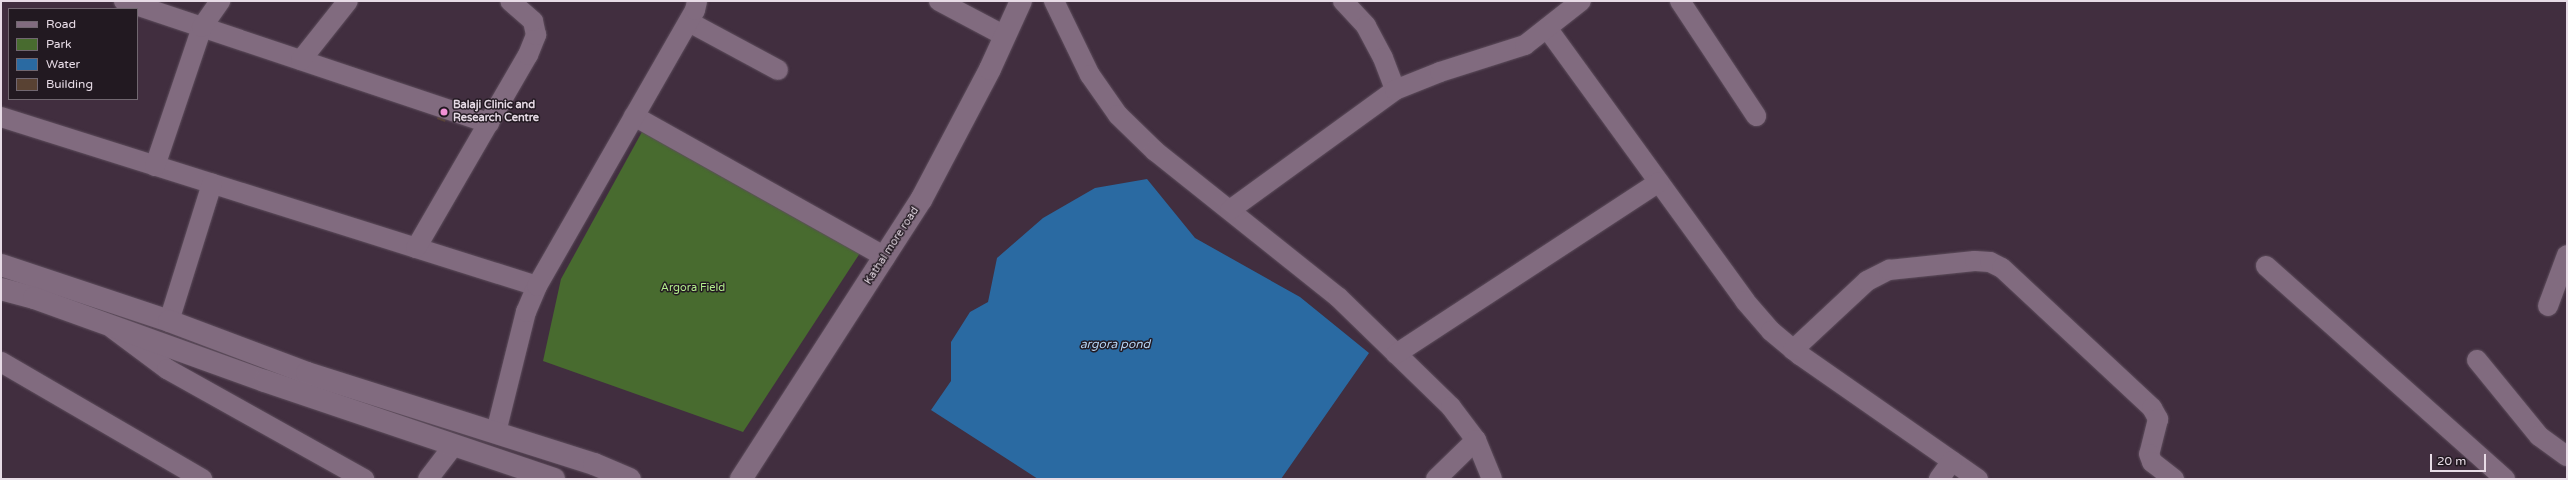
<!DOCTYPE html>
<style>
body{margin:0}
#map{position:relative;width:2568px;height:480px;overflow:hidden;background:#412e3f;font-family:"Varela Round",sans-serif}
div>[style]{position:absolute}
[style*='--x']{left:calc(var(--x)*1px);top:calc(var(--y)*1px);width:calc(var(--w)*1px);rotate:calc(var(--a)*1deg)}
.green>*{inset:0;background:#486b2f}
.water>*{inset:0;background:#2a6aa2}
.building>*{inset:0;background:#594233}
.roads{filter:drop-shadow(0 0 1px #5d4d5c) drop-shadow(0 0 1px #5d4d5c)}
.street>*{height:20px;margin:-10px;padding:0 10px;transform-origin:10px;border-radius:10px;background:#816b7f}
.secondary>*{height:22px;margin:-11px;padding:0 11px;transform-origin:11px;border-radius:11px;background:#816b7f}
.dots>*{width:11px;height:11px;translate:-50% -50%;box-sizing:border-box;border:2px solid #221921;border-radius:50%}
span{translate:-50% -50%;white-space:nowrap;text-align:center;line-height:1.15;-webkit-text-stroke:3px #221921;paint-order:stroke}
.poi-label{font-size:11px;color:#e7dbe6;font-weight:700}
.left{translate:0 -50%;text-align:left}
.street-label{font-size:11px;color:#e7dbe6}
.park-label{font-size:11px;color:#b3ed8c}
.water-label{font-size:12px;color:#b3d3f3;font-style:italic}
.frame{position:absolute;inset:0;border:2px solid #e7dbe6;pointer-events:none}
.legend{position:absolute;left:8px;top:8px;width:130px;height:92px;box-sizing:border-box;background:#221921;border:1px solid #716770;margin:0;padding:5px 7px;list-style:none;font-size:12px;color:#e7dbe6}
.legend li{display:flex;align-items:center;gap:8px;height:20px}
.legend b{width:20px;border:1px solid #716770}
.scale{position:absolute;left:2430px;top:454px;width:56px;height:18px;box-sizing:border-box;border:2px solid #e7dbe6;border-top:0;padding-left:5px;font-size:12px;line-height:14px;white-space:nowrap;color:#e7dbe6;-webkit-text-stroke:3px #221921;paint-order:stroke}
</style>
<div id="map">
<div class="green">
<div style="clip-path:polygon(648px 121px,862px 250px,743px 432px,543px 361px,561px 279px)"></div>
</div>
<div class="water">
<div style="clip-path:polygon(1147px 179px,1195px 238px,1300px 297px,1369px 353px,1281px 479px,1038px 479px,931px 410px,951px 381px,951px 342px,970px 312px,988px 302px,997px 258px,1043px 218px,1095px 188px)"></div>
</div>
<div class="building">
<div style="clip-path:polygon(441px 107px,449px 110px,445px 122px,437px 119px)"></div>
</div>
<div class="roads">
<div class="street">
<div style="--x:124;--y:1;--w:385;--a:18.5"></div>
<div style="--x:939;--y:1;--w:75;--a:27.9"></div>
<div style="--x:1054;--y:1;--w:82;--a:64.1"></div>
<div style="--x:1090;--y:75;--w:49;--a:55"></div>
<div style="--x:1118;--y:115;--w:52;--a:44.2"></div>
<div style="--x:1155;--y:151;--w:234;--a:38.6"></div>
<div style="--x:1338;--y:297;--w:158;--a:44.2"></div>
<div style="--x:1451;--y:407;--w:41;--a:52.9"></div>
<div style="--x:1476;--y:440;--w:42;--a:67.7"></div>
<div style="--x:1343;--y:1;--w:34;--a:47"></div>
<div style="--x:1366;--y:26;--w:36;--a:62"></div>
<div style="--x:1383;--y:58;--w:34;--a:69"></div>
<div style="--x:1680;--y:1;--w:138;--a:56.5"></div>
<div style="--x:689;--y:22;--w:101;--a:28.3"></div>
<div style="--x:1547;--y:28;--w:337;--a:54"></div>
<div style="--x:1745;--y:301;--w:40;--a:49"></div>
<div style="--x:1771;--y:331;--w:38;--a:40"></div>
<div style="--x:1800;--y:355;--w:217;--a:34.9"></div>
<div style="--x:301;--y:60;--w:75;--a:-51.5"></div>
<div style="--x:634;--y:116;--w:288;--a:29.3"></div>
<div style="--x:1;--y:117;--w:562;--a:17.5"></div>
<div style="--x:155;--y:166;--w:147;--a:-71.3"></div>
<div style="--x:202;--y:27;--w:32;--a:-55"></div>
<div style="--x:1230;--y:210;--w:204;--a:-36"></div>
<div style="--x:1395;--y:90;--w:48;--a:-21.8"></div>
<div style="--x:1440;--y:72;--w:89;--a:-17.6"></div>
<div style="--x:1525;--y:45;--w:71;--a:-38.2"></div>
<div style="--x:416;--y:248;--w:223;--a:-59.9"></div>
<div style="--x:528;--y:55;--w:22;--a:-68"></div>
<div style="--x:536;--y:35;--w:14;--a:-102"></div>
<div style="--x:533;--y:21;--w:30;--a:-139"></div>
<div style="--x:2266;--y:266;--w:320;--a:41.7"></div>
<div style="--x:2548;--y:306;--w:54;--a:-69.6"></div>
<div style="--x:169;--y:321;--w:144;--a:-72.6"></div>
<div style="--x:112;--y:328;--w:69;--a:36.7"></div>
<div style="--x:167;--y:369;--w:226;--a:29.2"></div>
<div style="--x:1793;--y:350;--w:101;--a:-43"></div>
<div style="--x:1867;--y:281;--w:25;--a:-27"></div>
<div style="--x:1889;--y:270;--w:86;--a:-6"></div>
<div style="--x:1975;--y:261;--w:15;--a:4"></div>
<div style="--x:1990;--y:262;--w:13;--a:27"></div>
<div style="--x:2002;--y:268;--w:205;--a:43"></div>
<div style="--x:2152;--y:408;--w:13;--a:61"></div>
<div style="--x:2158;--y:419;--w:36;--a:104"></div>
<div style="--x:2149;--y:454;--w:9;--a:69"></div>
<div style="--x:2152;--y:462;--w:28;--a:38"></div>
<div style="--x:1396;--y:354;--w:314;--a:-33.2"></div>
<div style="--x:2477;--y:360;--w:98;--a:50.8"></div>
<div style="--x:2539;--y:436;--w:34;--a:36"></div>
<div style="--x:1;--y:362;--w:233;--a:30.2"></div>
<div style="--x:496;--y:432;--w:124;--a:-76"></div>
<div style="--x:526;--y:312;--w:28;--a:-67"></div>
<div style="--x:537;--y:286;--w:318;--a:-60.2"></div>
<div style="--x:695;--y:10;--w:9;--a:-77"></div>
<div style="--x:428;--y:479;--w:43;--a:-52.6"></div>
<div style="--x:1436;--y:479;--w:56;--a:-44.3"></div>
<div style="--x:1939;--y:479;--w:22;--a:-54"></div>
</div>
<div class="secondary">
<div style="--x:1;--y:265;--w:177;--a:18.4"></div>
<div style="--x:169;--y:321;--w:147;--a:20.6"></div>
<div style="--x:307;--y:373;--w:301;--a:17.6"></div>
<div style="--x:594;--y:464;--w:39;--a:23"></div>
<div style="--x:1;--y:289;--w:34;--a:15"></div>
<div style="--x:34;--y:298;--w:245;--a:19.8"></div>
<div style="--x:265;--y:381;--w:305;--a:18.7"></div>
<div style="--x:741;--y:479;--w:332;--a:-57.2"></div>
<div style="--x:921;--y:200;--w:148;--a:-62.2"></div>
<div style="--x:990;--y:69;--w:75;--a:-65.5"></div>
</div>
</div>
<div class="dots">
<div style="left:444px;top:112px;background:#f291d6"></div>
</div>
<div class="poi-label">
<span class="left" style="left:453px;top:112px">Balaji Clinic and<br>Research Centre</span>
</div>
<div class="street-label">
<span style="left:892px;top:246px;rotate:-57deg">Kathal more road</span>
</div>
<div class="park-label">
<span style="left:693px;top:288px">Argora Field</span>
</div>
<div class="water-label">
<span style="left:1115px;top:345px">argora pond</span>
</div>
<div class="frame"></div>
<ul class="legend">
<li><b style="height:5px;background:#816b7f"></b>Road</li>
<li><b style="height:11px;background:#486b2f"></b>Park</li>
<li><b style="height:11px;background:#2a6aa2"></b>Water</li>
<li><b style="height:11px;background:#594233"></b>Building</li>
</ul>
<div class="scale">20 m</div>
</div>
